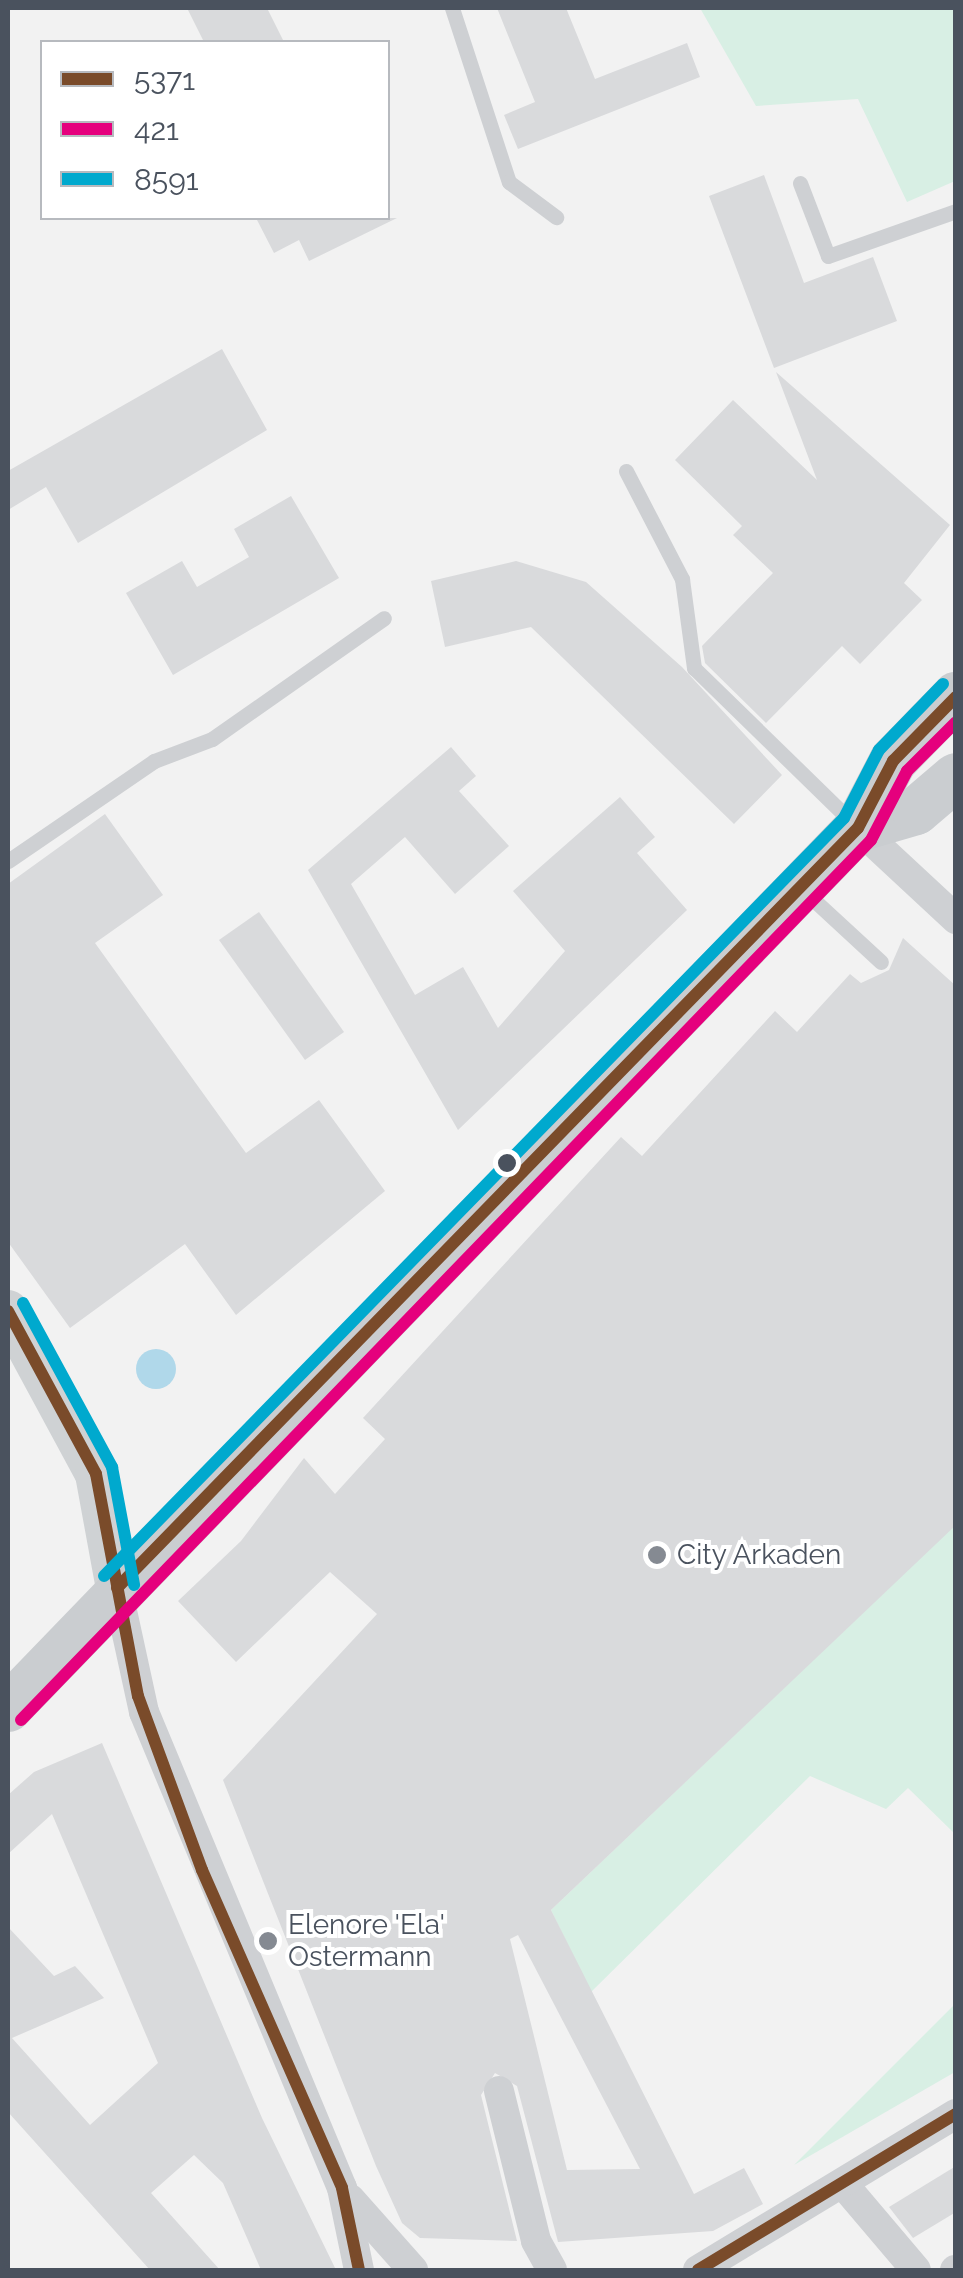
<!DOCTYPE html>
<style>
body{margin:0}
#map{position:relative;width:963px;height:2278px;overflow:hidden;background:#f2f2f2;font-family:Raleway,sans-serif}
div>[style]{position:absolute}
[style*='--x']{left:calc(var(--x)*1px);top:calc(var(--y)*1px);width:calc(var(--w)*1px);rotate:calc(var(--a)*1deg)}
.green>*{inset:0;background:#d8efe4}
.water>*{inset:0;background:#b0d8ea}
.round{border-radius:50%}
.building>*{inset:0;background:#d9dadc}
.lane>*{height:15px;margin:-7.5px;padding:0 7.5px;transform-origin:7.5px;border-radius:7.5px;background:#ced0d3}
.street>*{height:30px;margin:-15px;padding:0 15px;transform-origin:15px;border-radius:15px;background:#ced0d3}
.secondary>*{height:42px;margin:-21px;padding:0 21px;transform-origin:21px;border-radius:21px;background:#cfd2d4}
.primary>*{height:48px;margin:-24px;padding:0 24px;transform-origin:24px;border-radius:24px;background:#cacdd0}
.bus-1>*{height:12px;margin:-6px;padding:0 6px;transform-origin:6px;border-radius:6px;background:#7a4b2a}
.bus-2>*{height:12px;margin:-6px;padding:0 6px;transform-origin:6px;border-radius:6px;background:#e5007d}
.bus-3>*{height:12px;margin:-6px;padding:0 6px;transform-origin:6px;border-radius:6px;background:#00a9ce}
.dots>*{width:28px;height:28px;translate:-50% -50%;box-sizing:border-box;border:5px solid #fff;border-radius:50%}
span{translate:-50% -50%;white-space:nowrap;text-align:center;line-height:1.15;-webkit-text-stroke:8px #fff;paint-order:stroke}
.poi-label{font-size:28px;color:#4a525e}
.left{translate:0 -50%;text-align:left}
.frame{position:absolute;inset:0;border:10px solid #4a525e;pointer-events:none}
.legend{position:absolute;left:40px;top:40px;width:350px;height:180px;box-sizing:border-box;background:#fff;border:2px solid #b7babf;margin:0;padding:12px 18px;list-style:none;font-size:30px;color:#4a525e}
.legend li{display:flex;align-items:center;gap:20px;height:50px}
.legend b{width:50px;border:2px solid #b7babf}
</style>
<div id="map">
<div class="green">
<div style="clip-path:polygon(700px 8px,955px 8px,955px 181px,907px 202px,858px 99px,756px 106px)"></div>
<div style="clip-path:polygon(955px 1525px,955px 1834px,908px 1788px,886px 1809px,810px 1776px,591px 1992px,551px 1910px)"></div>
<div style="clip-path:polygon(955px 2004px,955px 2072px,794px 2165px)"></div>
</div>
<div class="water">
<div class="round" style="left:136px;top:1349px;width:40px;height:40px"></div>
</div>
<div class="building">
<div style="clip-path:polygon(187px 8px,267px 8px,284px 42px,204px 42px)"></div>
<div style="clip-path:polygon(497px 8px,566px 8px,595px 79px,687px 43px,700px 77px,518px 149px,504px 115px,535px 102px)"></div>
<div style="clip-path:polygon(764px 175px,804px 283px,873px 257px,897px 321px,774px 368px,709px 196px)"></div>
<div style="clip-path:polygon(256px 218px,397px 218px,309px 261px,299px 240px,274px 253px)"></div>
<div style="clip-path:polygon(222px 349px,267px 430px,78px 543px,46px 487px,8px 510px,8px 471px)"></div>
<div style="clip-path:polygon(776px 372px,950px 525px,904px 583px,922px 600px,860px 664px,842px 646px,766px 723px,705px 663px,702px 646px,773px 573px,733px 535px,742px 526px,675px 460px,733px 400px,817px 480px)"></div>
<div style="clip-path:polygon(291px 496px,339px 578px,173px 675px,126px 593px,182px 561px,197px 587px,249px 557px,234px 529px)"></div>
<div style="clip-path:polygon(516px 561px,586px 582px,682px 667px,782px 775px,734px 824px,531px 627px,445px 647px,431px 581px)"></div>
<div style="clip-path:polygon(451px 747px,476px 776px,459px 791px,509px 846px,455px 894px,405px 837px,351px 884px,415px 995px,463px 967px,498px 1028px,565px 951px,513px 891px,620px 797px,655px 837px,637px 853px,687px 910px,458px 1130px,308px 870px)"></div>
<div style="clip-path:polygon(105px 814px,163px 895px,95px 943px,246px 1153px,319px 1100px,385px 1191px,236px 1315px,185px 1244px,70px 1328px,8px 1242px,8px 884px)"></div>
<div style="clip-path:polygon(259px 912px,344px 1032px,305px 1060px,219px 940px)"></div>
<div style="clip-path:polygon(evenodd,903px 938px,956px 986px,956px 1525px,551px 1910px,694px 2194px,744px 2168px,763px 2204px,713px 2231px,558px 2242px,517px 2086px,495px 2073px,481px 2095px,517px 2241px,420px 2238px,402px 2223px,376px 2166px,223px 1780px,377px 1614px,330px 1572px,236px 1662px,178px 1601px,241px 1541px,304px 1458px,335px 1494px,385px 1439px,363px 1418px,621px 1137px,642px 1156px,775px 1011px,797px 1032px,850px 974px,861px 983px,889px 970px,903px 938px,518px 1935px,640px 2169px,567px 2170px,510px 1939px,518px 1935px)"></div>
<div style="clip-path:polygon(102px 1743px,262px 2118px,336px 2270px,261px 2270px,223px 2183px,194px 2155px,151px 2193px,220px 2270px,150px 2270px,8px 2112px,8px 1927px,54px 1976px,75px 1966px,104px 1998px,12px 2038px,90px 2125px,158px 2063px,52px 1814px,8px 1854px,8px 1795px,34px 1772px)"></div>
<div style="clip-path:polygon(956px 2166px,956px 2212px,913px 2238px,889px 2207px)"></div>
</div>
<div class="lane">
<div style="--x:452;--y:8;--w:183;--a:71.9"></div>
<div style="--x:509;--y:182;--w:59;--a:36.7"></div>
<div style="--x:800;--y:183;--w:78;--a:69"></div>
<div style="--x:828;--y:256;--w:136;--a:-19.4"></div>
<div style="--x:626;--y:471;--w:122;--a:62.6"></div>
<div style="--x:682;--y:579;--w:90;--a:82.3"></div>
<div style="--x:694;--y:668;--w:225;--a:44.3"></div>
<div style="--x:8;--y:861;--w:177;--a:-34.4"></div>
<div style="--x:154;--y:761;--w:62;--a:-20.8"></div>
<div style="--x:212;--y:739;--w:210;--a:-35.1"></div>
<div style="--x:803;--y:890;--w:106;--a:42.7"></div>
</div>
<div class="street">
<div style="--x:858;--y:828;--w:134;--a:42.9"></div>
<div style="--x:117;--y:1588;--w:127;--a:77.7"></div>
<div style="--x:144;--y:1712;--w:516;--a:67.41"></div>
<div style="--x:342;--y:2188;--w:84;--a:78.3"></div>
<div style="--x:499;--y:2091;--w:154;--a:76.1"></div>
<div style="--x:536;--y:2241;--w:33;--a:61"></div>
<div style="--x:844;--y:2185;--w:111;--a:49.7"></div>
<div style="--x:350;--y:2199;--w:95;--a:48.4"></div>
<div style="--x:698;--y:2270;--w:301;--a:-31.2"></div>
<div style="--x:955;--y:2270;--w:1;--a:0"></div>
</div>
<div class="secondary">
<div style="--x:8;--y:1311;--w:185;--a:61.6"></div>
<div style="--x:96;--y:1474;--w:116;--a:79.6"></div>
</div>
<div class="primary">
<div style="--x:858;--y:828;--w:60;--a:-16.3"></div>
<div style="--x:916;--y:811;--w:52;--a:-40.4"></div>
<div style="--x:8;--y:1708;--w:1223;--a:-45.99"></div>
<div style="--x:858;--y:828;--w:76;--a:-62.4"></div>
<div style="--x:893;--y:761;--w:91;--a:-45.9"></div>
</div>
<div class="bus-1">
<div style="--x:8;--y:1311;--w:185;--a:61.6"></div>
<div style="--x:96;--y:1474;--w:226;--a:79.3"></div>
<div style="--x:138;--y:1696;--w:185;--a:69.8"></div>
<div style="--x:202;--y:1870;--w:347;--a:66.2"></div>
<div style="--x:342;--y:2188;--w:84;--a:78.3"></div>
<div style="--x:117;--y:1588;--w:1061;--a:-45.73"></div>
<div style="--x:858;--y:828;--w:76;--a:-62.4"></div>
<div style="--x:893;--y:761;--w:90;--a:-45.5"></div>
<div style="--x:698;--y:2270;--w:301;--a:-31.2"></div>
</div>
<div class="bus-2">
<div style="--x:21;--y:1720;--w:1223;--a:-45.99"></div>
<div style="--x:871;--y:840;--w:78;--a:-62.4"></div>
<div style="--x:907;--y:771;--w:69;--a:-45"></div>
</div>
<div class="bus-3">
<div style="--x:23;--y:1303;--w:187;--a:61.5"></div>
<div style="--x:112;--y:1467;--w:120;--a:79.4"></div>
<div style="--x:104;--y:1576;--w:1059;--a:-45.69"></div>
<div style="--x:844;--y:818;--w:76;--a:-62.8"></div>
<div style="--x:879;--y:750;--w:92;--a:-45.9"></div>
</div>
<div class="dots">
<div style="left:507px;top:1163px;background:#4a525e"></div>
<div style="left:657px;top:1555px;background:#858a92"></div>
<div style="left:268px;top:1941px;background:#858a92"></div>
</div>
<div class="poi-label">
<span class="left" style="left:677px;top:1555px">City Arkaden</span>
<span class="left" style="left:288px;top:1941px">Elenore 'Ela'<br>Ostermann</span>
</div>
<div class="frame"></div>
<ul class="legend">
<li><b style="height:12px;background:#7a4b2a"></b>5371</li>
<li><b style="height:12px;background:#e5007d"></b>421</li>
<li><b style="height:12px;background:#00a9ce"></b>8591</li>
</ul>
</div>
